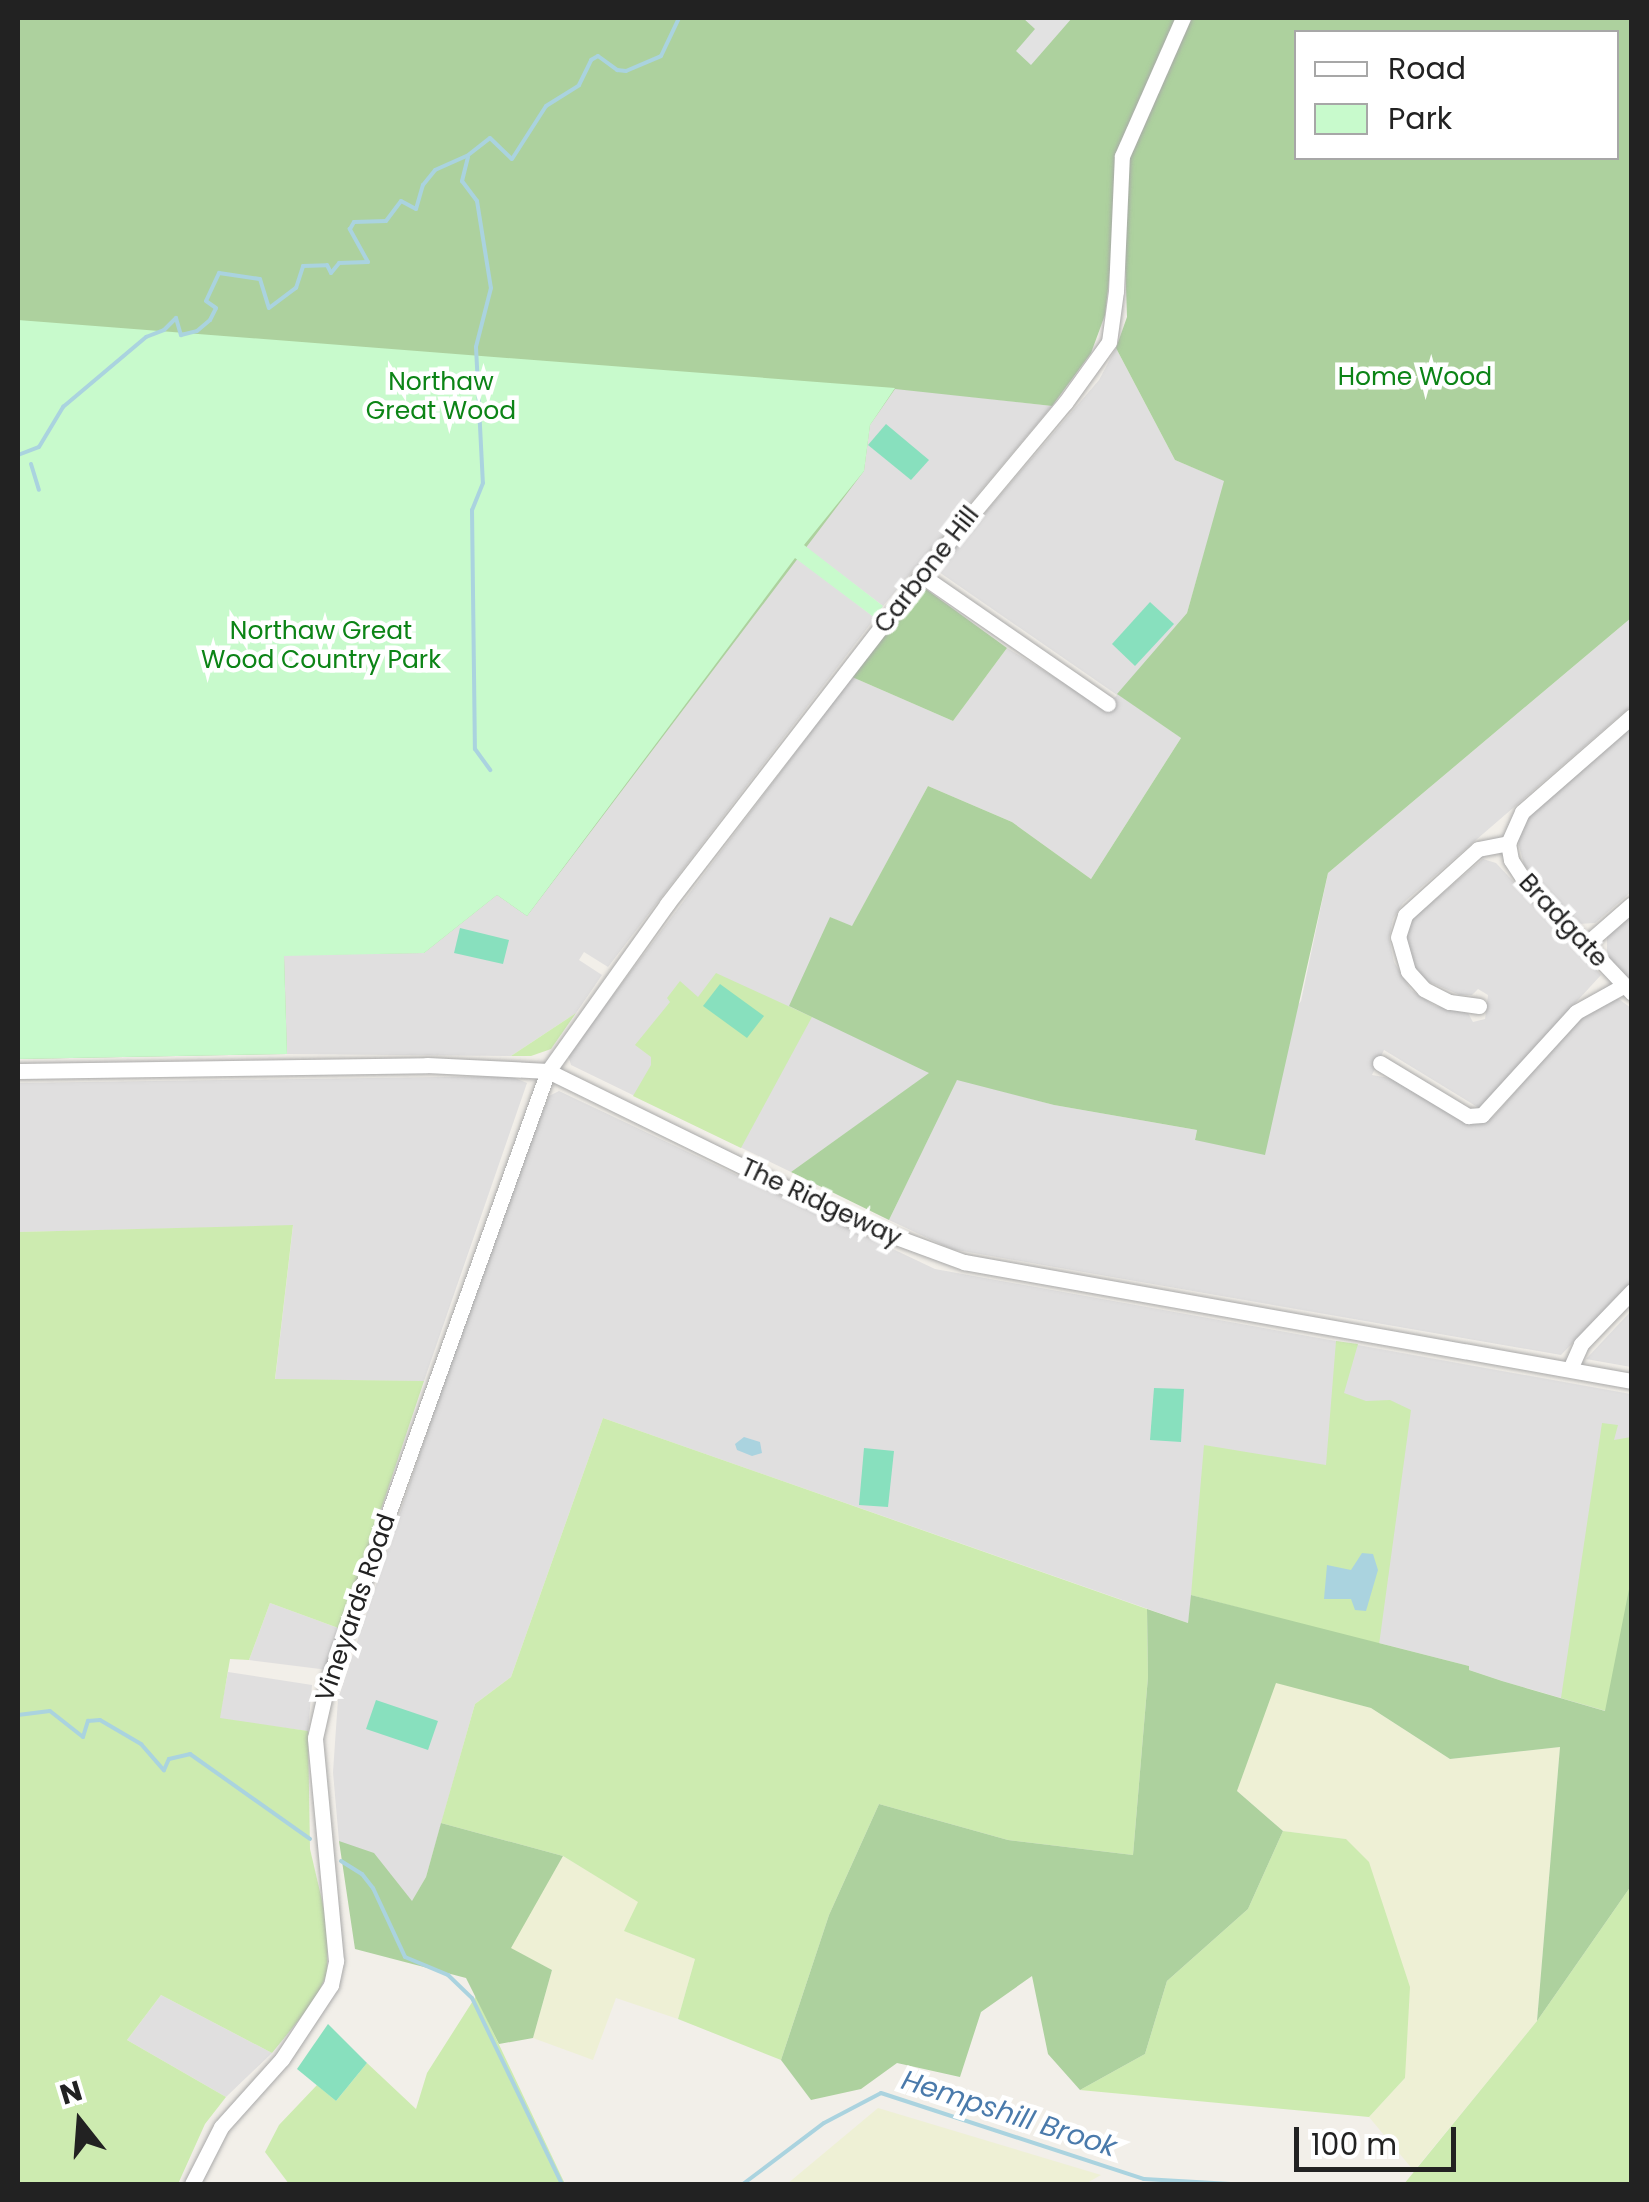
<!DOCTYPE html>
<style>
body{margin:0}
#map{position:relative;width:1649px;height:2202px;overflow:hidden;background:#f2efe9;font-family:Poppins,sans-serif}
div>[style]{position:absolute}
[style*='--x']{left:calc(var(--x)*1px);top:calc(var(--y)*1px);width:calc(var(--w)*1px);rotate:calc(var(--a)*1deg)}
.residential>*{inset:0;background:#e0dfdf}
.farmland>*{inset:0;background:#eef0d5}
.grass>*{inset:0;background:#cdebb0}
.forest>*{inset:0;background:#add19e}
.park>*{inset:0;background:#c8facc}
.pitch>*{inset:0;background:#88e0be}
.parking>*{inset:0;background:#e2e2e2}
.water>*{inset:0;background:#aad3df}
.stream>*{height:4px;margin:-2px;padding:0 2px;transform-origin:2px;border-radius:2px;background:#aad3df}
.roads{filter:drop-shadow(0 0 2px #a9a9a9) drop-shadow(0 0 2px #a9a9a9)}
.minor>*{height:15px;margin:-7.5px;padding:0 7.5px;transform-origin:7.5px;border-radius:7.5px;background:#fff}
span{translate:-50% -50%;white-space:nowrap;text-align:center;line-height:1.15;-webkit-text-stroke:9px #fff;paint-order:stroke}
.park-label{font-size:25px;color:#0c8416}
.street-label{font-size:25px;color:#222}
.water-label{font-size:28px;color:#4a7aab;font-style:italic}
.frame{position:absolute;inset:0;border:20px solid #222;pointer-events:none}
.legend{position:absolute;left:1294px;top:30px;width:325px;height:130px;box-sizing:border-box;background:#fff;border:2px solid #a7a7a7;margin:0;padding:12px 18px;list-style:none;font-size:30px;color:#222}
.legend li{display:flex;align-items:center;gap:20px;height:50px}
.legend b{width:50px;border:2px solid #a7a7a7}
.north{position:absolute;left:30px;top:2072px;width:100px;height:100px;-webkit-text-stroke:8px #fff;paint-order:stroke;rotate:343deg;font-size:28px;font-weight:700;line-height:40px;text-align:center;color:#222}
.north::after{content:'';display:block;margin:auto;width:35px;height:45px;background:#222;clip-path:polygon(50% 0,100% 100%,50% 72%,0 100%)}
.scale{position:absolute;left:1294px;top:2127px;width:162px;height:45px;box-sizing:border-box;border:5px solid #222;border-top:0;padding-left:12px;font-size:30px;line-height:35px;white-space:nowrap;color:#222;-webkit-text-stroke:8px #fff;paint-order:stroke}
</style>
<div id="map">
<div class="residential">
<div style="clip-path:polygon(1116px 348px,1175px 460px,1225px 481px,1187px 613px,1118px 694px,1181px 738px,1091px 879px,1012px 822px,928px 786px,852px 927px,830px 917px,930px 1073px,791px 1172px,571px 1065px,568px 1055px,852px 677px,953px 721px,1007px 648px,1105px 708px,1117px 695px,936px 570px,1099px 380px)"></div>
<div style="clip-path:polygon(895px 388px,1052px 406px,883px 606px,804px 546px,864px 471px,870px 425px)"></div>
<div style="clip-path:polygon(796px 557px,875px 618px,608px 967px,584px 952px,579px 960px,602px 975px,576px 1013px,511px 1056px,287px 1054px,284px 955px,424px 953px,497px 895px,527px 915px)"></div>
<div style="clip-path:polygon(1631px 618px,1631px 706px,1403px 903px,1393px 919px,1389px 938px,1394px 962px,1411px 990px,1435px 1006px,1468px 1013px,1473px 1022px,1485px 1019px,1488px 995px,1478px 989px,1472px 995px,1460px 995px,1427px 981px,1415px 968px,1406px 939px,1413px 918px,1483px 859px,1496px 863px,1601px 975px,1479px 1108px,1384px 1050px,1372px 1075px,1395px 1079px,1465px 1122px,1482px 1123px,1494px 1116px,1581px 1016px,1616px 997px,1631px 1008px,1631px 1282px,1561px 1355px,951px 1249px,889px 1220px,957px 1079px,1054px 1105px,1197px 1130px,1195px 1139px,1301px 1001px,1328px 873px)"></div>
<div style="clip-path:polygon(1631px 728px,1631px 892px,1595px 923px,1578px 924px,1524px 865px,1517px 837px,1529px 817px)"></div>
<div style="clip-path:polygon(1631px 915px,1631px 981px,1607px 955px,1607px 936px)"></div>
<div style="clip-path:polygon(510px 1076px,527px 1083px,424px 1381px,275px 1380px,293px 1226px,18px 1232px,18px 1083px)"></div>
<div style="clip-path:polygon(559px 1091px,935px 1269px,1631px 1394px,1631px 1579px,1606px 1711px,1502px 1681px,1469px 1670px,1469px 1666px,1192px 1595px,1188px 1623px,603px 1418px,511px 1677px,475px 1704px,426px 1877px,412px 1902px,397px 1884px,339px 1841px,333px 1772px,338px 1699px,493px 1234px,549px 1096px)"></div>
<div style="clip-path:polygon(1631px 1311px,1631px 1367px,1586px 1359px)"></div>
<div style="clip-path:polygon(270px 1603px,341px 1629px,328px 1670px,249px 1660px)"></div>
<div style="clip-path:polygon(228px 1672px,312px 1685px,308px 1731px,219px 1719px)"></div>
<div style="clip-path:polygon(161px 1995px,272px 2053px,226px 2097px,127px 2040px)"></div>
</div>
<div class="farmland">
<div style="clip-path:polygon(1275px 1682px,1371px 1708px,1450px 1759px,1560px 1747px,1537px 2021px,1414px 2171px,1369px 2117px,1405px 2078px,1346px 1839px,1283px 1831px,1237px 1791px)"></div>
<div style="clip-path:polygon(563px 1856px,639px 1902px,625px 1931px,695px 1959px,678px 2019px,616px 1998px,593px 2060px,533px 2038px,552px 1970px,510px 1948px)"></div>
<div style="clip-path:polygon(878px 2108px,1101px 2175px,1085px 2184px,787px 2184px)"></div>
</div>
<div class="grass">
<div style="clip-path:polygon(716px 973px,812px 1017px,741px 1148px,633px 1096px,651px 1065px,651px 1057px,635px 1045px,670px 1002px,667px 998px,680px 981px,698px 997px)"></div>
<div style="clip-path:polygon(576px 1013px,551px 1049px,531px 1056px,511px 1056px)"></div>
<div style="clip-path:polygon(293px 1225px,275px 1379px,424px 1381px,341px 1629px,270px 1603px,249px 1660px,230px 1659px,220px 1718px,308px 1731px,310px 1849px,328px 1926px,327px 1974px,315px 2000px,272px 2053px,161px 1995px,127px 2040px,226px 2097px,205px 2124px,178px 2184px,18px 2184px,18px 1232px)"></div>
<div style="clip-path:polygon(1336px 1341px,1358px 1344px,1344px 1393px,1366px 1401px,1390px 1400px,1411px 1410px,1379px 1645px,1191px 1595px,1204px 1445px,1326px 1465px)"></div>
<div style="clip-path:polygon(603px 1418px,1147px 1609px,1148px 1677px,1133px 1855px,1008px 1840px,879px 1804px,829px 1915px,781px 2060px,678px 2019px,695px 1959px,624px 1931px,638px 1902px,563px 1856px,441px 1823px,475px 1704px,511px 1677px)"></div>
<div style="clip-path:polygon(1602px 1423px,1618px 1425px,1614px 1440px,1631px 1437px,1632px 1579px,1606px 1711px,1561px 1698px)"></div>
<div style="clip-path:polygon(1283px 1831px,1346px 1839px,1369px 1862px,1410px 1987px,1405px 2078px,1369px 2117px,1080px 2090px,1145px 2054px,1167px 1981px,1248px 1909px)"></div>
<div style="clip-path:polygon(1631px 1886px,1631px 2184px,1404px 2184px,1537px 2021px)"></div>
<div style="clip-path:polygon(476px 1996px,565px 2184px,289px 2184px,265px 2152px,279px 2125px,317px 2085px,336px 2101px,367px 2063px,416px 2109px,427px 2073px)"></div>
</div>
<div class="forest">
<div style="clip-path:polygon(evenodd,18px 18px,1631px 18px,1631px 618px,1328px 873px,1265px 1155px,1195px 1140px,1197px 1130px,1054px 1105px,957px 1080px,889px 1220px,791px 1172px,929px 1073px,789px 1006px,830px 917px,852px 926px,928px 786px,1012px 822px,1091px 879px,1181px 738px,1117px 694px,1187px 613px,1224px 481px,1175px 460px,1116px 348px,1127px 317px,1122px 166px,1105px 315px,1091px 353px,1052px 406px,895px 389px,870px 425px,864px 471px,527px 916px,497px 895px,424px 953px,284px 955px,287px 1054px,18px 1059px,18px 18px,1296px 32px,1616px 32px,1616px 158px,1296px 158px,1296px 32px)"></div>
<div style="clip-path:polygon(923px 587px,1007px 648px,953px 721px,852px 677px)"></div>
<div style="clip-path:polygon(1631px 1579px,1631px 1886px,1537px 2021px,1560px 1747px,1450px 1759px,1371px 1708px,1276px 1683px,1237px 1791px,1283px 1831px,1248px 1909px,1167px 1981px,1145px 2054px,1080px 2090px,1048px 2054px,1032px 1976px,981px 2012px,960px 2077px,897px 2063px,861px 2089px,811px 2100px,781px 2060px,829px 1915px,879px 1804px,1008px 1840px,1133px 1855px,1148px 1677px,1147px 1609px,1188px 1623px,1191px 1595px,1469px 1666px,1469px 1670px,1502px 1681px,1605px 1711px)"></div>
<div style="clip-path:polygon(441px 1823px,563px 1856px,511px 1948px,552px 1970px,533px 2038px,499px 2044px,466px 1978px,355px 1949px,339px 1841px,374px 1853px,412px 1901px,426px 1877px)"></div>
</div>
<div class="park">
<div style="clip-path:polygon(18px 320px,895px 388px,870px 425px,864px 471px,804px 545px,883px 606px,875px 618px,795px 558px,527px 916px,497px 895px,424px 953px,284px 956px,287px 1054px,18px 1059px)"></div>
</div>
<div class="pitch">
<div style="clip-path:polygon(886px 424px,929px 460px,911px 480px,868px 445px)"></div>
<div style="clip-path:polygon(1150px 602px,1174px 624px,1135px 666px,1112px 644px)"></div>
<div style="clip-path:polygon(460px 928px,509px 940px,503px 964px,454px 953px)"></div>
<div style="clip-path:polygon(720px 984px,764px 1016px,747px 1038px,703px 1006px)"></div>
<div style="clip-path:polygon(1154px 1388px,1184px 1389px,1181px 1442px,1150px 1440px)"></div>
<div style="clip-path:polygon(864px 1448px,894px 1451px,888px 1507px,859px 1505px)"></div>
<div style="clip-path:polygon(376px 1700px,438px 1721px,428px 1750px,366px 1729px)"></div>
<div style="clip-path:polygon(328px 2024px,367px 2063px,336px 2101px,297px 2069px)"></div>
</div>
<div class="parking">
<div style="clip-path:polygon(1023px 18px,1072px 18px,1031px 65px,1016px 51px,1035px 29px)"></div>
</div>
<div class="water">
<div style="clip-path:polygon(744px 1437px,760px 1442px,762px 1453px,752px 1456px,737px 1450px,735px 1444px)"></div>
<div style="clip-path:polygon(1362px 1553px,1373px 1554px,1378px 1570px,1366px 1611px,1355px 1610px,1351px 1599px,1324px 1599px,1327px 1565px,1351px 1570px)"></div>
</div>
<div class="stream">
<div style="--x:468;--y:157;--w:25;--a:104"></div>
<div style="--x:462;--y:181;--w:25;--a:53"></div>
<div style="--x:477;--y:201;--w:88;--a:80.9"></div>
<div style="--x:491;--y:288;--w:61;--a:104.3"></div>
<div style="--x:476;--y:347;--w:136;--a:87.1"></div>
<div style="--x:483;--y:483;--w:29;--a:112"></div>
<div style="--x:472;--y:510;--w:239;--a:89.3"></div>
<div style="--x:475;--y:749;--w:26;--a:54"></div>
<div style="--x:18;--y:455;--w:22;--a:-21"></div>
<div style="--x:39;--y:447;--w:47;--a:-59"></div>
<div style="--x:63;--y:407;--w:109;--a:-40.1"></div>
<div style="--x:146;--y:337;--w:19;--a:-21"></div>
<div style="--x:164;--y:330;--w:17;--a:-45"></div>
<div style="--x:176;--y:318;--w:18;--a:74"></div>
<div style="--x:181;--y:335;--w:16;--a:-14"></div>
<div style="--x:197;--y:331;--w:17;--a:-40"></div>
<div style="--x:210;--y:320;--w:13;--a:-63"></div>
<div style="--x:216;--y:308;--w:12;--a:-145"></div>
<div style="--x:206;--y:301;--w:31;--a:-65"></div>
<div style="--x:219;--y:273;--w:41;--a:8.3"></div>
<div style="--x:260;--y:279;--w:30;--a:73"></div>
<div style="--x:269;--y:308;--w:34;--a:-37"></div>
<div style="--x:296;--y:288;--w:23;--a:-72"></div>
<div style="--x:303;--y:266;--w:24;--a:-2"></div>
<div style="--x:327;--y:265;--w:9;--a:63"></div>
<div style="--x:331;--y:273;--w:13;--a:-51"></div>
<div style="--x:339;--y:263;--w:29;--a:-2"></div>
<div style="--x:368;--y:262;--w:38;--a:-119"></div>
<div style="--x:350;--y:229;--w:8;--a:-60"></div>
<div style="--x:354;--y:222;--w:32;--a:-2"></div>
<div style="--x:386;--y:221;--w:25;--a:-53"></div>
<div style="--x:401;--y:201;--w:17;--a:28"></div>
<div style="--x:416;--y:209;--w:25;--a:-74"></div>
<div style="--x:423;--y:185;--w:19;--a:-51"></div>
<div style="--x:435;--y:170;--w:35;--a:-24"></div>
<div style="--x:467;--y:156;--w:29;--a:-38"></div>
<div style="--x:490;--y:138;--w:30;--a:44"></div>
<div style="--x:512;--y:159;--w:63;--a:-57.3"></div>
<div style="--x:546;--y:106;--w:39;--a:-32"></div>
<div style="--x:579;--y:85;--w:28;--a:-64"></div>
<div style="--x:591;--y:60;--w:8;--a:-30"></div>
<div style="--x:598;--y:56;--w:24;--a:36"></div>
<div style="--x:617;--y:70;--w:9;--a:6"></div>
<div style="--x:626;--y:71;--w:38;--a:-23"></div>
<div style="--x:661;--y:56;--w:42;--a:-64.7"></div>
<div style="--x:31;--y:464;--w:27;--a:73"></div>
<div style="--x:18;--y:1715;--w:32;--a:-7"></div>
<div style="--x:50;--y:1711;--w:42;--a:38.2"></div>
<div style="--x:83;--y:1737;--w:17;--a:-73"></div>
<div style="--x:88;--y:1721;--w:12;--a:-5"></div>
<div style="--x:100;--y:1720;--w:48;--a:30.3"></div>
<div style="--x:141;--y:1744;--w:35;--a:49"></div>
<div style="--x:164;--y:1770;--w:12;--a:-66"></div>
<div style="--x:169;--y:1759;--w:22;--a:-13"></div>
<div style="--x:190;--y:1754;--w:147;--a:35.3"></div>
<div style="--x:341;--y:1861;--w:25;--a:32"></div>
<div style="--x:362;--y:1874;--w:18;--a:52"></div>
<div style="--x:373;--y:1888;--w:76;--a:65.1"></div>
<div style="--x:405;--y:1957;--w:47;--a:22.7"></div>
<div style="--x:448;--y:1975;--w:33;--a:44"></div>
<div style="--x:472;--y:1998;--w:207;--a:64.2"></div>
<div style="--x:743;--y:2184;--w:101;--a:-37"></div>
<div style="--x:824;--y:2123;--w:64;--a:-27.8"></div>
<div style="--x:881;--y:2093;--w:277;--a:18.1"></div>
<div style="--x:1144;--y:2179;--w:87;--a:3.3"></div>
</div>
<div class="roads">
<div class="minor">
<div style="--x:921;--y:575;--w:227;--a:34.6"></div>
<div style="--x:1632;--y:716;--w:146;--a:138.9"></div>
<div style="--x:1522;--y:812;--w:34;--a:114"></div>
<div style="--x:1508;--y:843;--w:17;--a:80"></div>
<div style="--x:1511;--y:860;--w:20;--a:57"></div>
<div style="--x:1522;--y:877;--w:160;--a:46.5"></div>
<div style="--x:1585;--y:945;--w:62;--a:-41.1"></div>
<div style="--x:1479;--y:1006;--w:30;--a:-172"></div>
<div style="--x:1449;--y:1002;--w:28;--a:-153"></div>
<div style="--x:1424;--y:989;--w:24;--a:-132"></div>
<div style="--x:1408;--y:971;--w:35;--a:-106"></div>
<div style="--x:1398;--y:937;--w:23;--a:-72"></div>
<div style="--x:1405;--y:915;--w:98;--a:-42.1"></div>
<div style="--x:1478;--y:849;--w:31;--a:-11"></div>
<div style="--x:1380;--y:1063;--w:103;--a:31.1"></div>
<div style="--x:1468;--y:1116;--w:14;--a:-4"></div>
<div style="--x:1482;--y:1115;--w:139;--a:-47.6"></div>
<div style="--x:1576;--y:1012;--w:54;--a:-29"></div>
<div style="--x:18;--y:1071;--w:409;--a:-0.8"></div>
<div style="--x:427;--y:1065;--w:121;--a:2.8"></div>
<div style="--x:548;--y:1071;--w:348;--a:26.1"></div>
<div style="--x:861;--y:1224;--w:110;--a:20.3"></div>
<div style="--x:964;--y:1262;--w:679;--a:10.1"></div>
<div style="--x:1570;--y:1369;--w:27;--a:-66"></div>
<div style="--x:1581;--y:1344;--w:74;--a:-46.1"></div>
<div style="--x:192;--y:2184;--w:64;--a:-63"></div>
<div style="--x:221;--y:2127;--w:91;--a:-48.1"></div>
<div style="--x:282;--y:2059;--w:89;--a:-56.5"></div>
<div style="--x:331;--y:1985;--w:25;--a:-78"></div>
<div style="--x:336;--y:1961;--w:224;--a:-95.4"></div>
<div style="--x:315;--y:1738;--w:58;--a:-77.2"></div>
<div style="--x:328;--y:1681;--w:648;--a:-70.17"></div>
<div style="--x:548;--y:1071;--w:205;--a:-54.5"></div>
<div style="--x:667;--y:904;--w:416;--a:-52.3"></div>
<div style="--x:921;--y:575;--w:224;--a:-50.1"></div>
<div style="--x:1065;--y:403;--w:75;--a:-54.2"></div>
<div style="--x:1109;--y:342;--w:51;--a:-82.2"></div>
<div style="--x:1116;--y:291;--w:135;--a:-87.5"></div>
<div style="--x:1122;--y:156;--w:151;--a:-66.2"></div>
</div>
</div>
<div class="park-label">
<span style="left:1415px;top:377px">Home Wood</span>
<span style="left:441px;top:397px">Northaw<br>Great Wood</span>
<span style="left:321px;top:646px">Northaw Great<br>Wood Country Park</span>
</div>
<div class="street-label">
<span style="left:927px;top:570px;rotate:-52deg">Carbone Hill</span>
<span style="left:1563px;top:921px;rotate:47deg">Bradgate</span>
<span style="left:821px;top:1203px;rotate:25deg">The Ridgeway</span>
<span style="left:356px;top:1608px;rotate:-71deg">Vineyards Road</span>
</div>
<div class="water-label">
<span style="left:1009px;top:2114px;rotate:18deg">Hempshill Brook</span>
</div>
<div class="frame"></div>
<ul class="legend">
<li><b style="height:12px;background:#fff"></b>Road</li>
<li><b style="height:28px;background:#c8facc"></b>Park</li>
</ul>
<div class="north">N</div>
<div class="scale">100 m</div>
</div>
